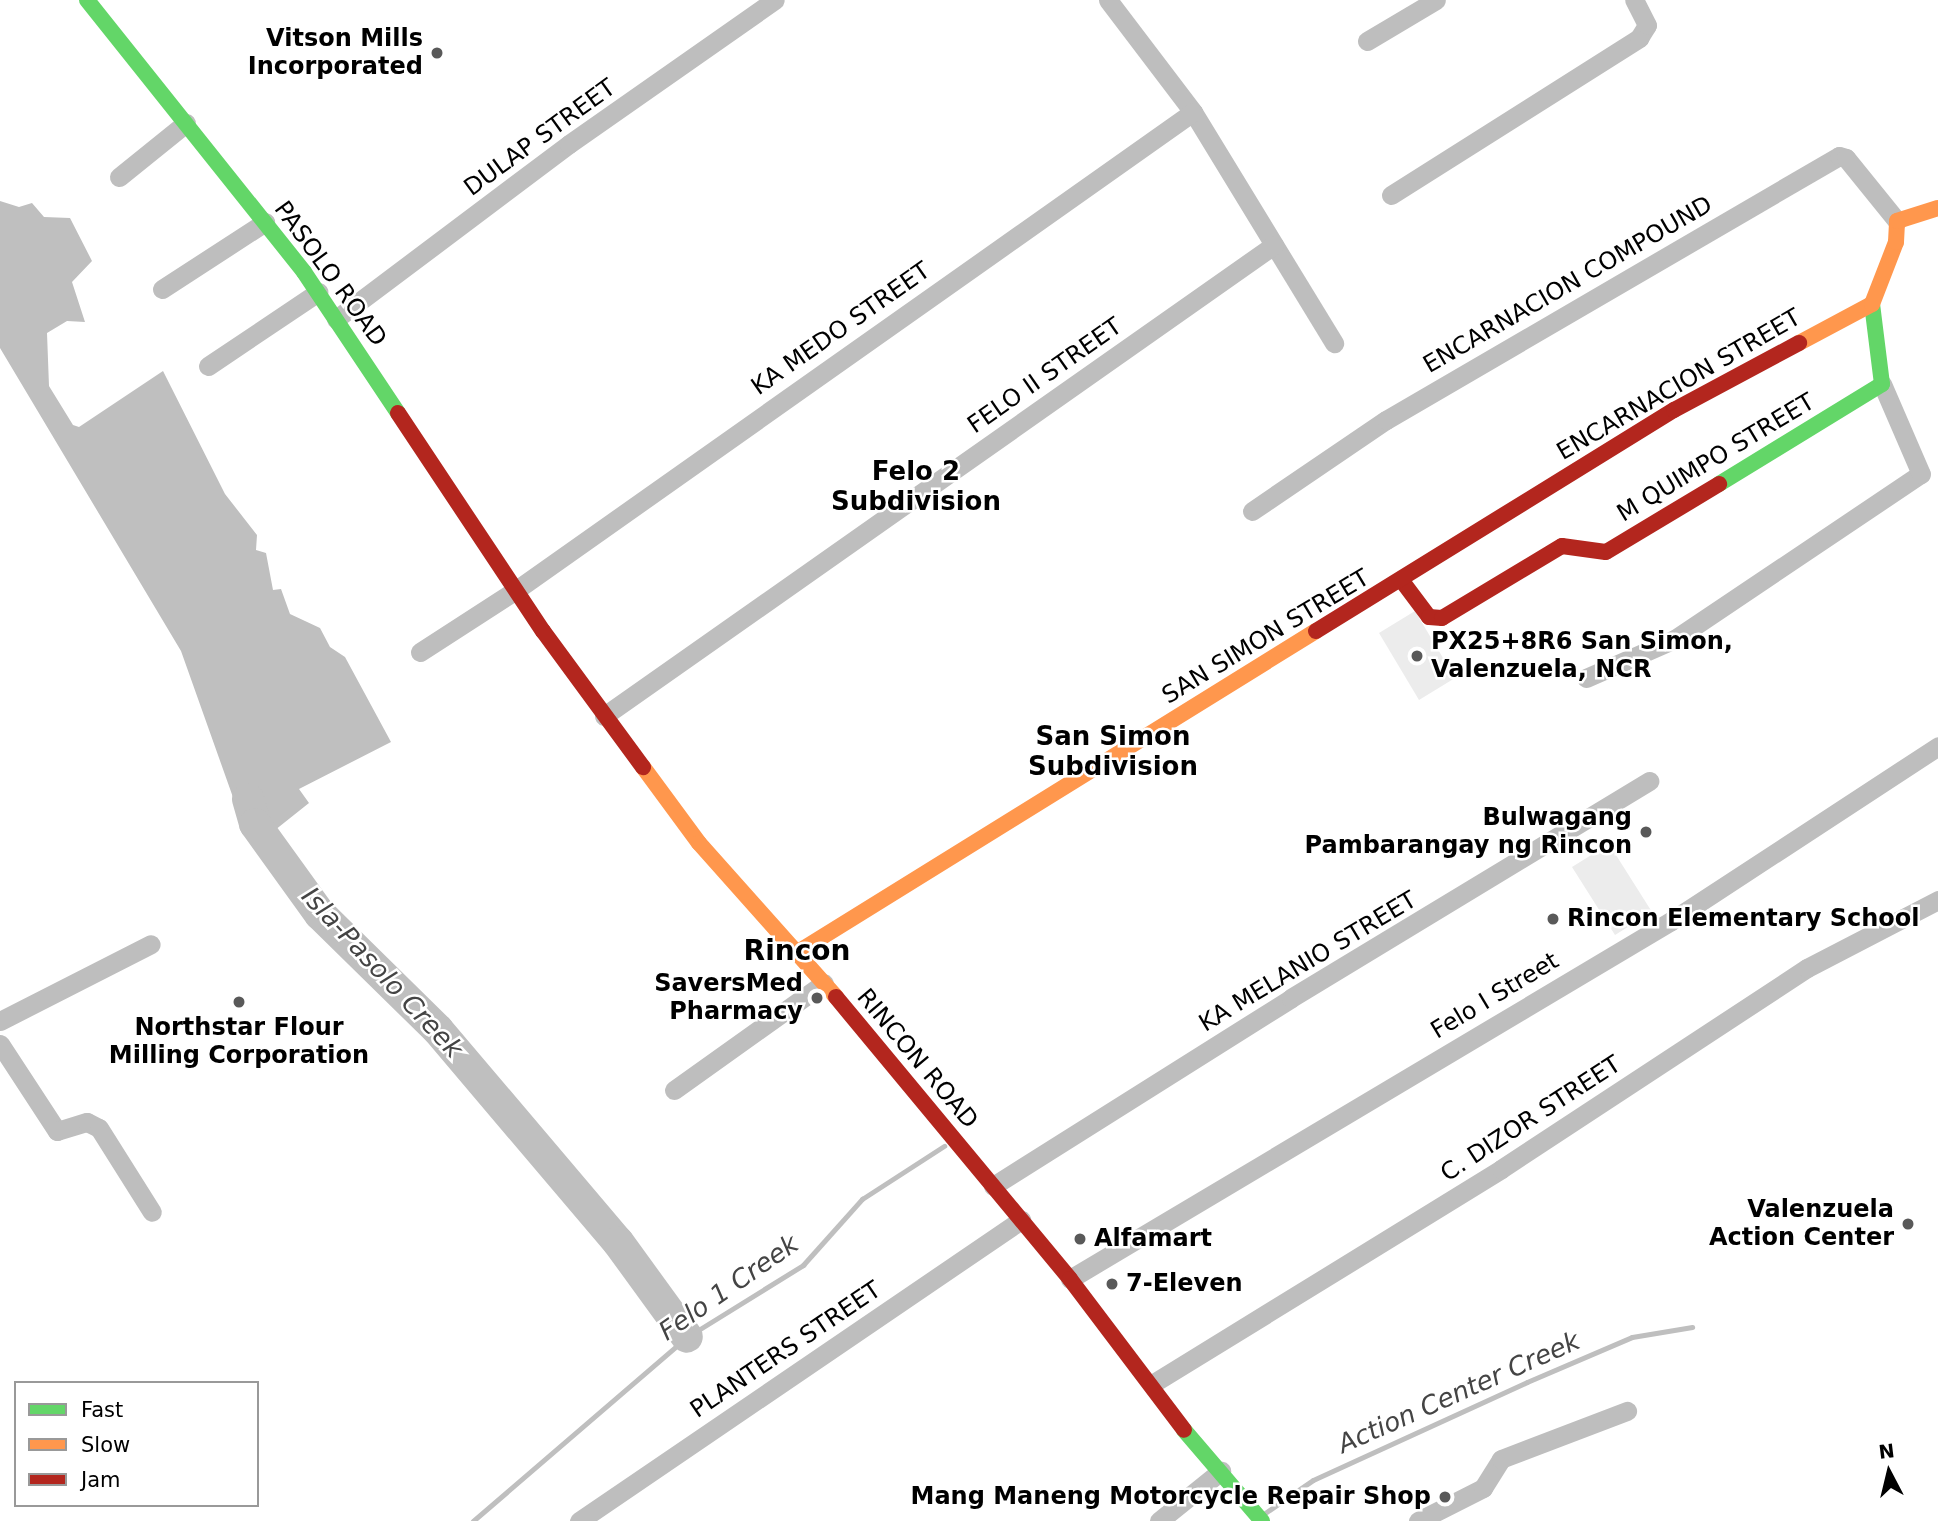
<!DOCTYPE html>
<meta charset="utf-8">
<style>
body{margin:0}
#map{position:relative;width:1938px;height:1521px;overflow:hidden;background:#fff;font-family:"DejaVu Sans",sans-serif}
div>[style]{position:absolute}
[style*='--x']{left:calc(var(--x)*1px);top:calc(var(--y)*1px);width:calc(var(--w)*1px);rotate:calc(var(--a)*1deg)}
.green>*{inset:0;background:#ececec}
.water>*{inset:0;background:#bfbfbf}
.stream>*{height:5px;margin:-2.5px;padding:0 2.5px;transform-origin:2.5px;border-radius:2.5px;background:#bfbfbf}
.river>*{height:32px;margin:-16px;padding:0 16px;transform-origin:16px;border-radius:16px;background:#bfbfbf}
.street>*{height:19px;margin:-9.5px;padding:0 9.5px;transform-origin:9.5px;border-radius:9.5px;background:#bebebe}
.fast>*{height:16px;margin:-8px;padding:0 8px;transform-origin:8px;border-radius:8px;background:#63d668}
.slow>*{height:16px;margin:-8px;padding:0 8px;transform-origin:8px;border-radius:8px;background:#ff974d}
.jam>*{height:16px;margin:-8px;padding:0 8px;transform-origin:8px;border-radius:8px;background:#b3261e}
.dots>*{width:19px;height:19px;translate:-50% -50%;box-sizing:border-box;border:4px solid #fff;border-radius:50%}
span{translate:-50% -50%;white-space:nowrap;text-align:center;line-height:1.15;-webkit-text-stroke:5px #fff;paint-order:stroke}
.poi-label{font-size:24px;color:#000;font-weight:700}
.right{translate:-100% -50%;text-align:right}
.left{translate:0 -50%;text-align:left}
.street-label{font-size:24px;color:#000}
.neighbourhood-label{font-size:26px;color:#000;font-weight:700}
.water-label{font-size:26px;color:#444;font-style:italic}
.quarter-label{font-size:28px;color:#000;font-weight:700}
.legend{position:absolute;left:14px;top:1381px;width:245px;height:126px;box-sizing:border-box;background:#fff;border:2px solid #999;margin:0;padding:9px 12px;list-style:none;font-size:21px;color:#000}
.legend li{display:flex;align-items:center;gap:14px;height:35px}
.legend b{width:35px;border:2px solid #999}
.north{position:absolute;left:1854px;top:1437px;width:70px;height:70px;-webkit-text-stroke:5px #fff;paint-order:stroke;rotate:353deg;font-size:19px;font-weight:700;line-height:28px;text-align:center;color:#000}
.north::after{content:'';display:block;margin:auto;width:24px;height:32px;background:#000;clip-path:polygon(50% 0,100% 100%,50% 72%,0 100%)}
</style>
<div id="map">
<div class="green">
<div style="clip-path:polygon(1415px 611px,1455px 678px,1419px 700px,1379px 633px)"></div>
<div style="clip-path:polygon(1609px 844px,1652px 912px,1615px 935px,1572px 867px)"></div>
</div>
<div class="water">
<div style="clip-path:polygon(0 201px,19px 207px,32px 203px,44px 217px,70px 218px,92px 261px,72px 282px,85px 322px,67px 321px,47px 333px,49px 386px,73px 425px,79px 427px,163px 371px,225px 494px,257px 535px,256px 550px,266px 553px,273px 590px,281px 589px,290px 614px,320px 628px,330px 647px,345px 657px,391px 742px,299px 789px,309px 803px,265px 838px,256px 840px,240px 817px,181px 651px,0 348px)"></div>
</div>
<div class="stream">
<div style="--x:1265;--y:1513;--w:58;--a:-34.5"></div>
<div style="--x:1313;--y:1480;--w:235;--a:-24.6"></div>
<div style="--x:1527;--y:1382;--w:114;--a:-23.2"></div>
<div style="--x:1632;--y:1337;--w:61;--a:-9.5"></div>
<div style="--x:473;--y:1521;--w:282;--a:-40.7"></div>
<div style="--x:687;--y:1337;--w:137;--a:-31.8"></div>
<div style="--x:803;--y:1265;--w:89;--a:-48.2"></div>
<div style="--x:862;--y:1199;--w:98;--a:-32.9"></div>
</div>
<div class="river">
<div style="--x:248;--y:799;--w:26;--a:74"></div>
<div style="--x:255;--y:824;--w:111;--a:54.2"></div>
<div style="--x:320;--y:914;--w:165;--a:44.5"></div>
<div style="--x:438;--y:1030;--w:278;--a:49.7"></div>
<div style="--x:618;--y:1242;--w:117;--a:54"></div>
</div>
<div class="street">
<div style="--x:1108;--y:0;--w:141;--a:52.8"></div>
<div style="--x:1193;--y:112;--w:271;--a:58.6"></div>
<div style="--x:1367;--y:41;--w:80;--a:-30.7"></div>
<div style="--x:119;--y:177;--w:86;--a:-38.9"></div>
<div style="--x:1391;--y:195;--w:294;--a:-32.3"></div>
<div style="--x:1639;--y:38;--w:15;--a:-58"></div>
<div style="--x:1647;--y:25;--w:28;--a:-117"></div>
<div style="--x:162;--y:289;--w:123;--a:-33"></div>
<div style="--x:336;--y:319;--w:291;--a:-36.9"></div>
<div style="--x:569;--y:144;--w:251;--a:-35"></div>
<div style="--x:208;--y:366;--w:133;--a:-33.9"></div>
<div style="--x:1252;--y:511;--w:162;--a:-34.2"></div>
<div style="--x:1386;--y:420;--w:524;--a:-30.23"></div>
<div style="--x:1839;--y:156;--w:7;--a:16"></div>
<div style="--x:1846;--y:158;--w:81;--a:51"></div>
<div style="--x:420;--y:652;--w:118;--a:-32.9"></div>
<div style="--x:519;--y:588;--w:825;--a:-35.23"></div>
<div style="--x:1586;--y:678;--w:97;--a:-23.7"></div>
<div style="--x:1675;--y:639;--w:296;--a:-33.9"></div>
<div style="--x:1921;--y:474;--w:98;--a:-113.4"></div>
<div style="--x:604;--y:716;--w:819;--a:-35.11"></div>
<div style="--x:0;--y:1021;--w:169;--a:-27"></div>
<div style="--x:0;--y:1044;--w:104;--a:56.8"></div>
<div style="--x:57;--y:1131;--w:31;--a:-17"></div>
<div style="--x:87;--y:1122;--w:13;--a:27"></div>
<div style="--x:99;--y:1128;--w:99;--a:57.8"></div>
<div style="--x:674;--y:1090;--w:184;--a:-35.5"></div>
<div style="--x:993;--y:1186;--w:352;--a:-32.2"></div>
<div style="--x:1291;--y:998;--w:419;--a:-31.2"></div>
<div style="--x:1070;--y:1279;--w:700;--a:-30.78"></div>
<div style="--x:1671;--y:921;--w:319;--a:-33.2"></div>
<div style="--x:1152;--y:1384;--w:410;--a:-31.6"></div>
<div style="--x:1501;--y:1169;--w:366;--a:-33.3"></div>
<div style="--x:1807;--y:968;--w:148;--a:-27.4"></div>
<div style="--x:579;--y:1521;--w:535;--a:-34.25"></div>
<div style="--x:1159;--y:1521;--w:80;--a:-38.9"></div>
<div style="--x:1418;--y:1521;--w:73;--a:-26.9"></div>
<div style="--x:1483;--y:1488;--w:34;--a:-58"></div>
<div style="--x:1501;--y:1459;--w:135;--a:-20.9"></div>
</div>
<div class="fast">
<div style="--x:87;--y:0;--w:348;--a:51.4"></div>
<div style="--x:304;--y:272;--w:169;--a:56.3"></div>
<div style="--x:1719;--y:484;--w:191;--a:-31.5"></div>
<div style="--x:1882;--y:384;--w:81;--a:-97.1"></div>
<div style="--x:1184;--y:1430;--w:120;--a:49.4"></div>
</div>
<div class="slow">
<div style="--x:1799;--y:343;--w:83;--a:-28.1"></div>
<div style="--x:1872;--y:304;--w:66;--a:-68.8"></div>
<div style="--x:1896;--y:242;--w:21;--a:-87"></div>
<div style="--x:1897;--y:221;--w:43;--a:-17.6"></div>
<div style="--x:643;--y:767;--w:94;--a:53.6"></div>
<div style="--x:699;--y:843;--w:206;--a:48.3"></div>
<div style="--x:798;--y:952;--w:609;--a:-31.79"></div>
</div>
<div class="jam">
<div style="--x:398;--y:413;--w:262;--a:56.4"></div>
<div style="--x:543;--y:631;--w:169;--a:53.7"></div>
<div style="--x:1402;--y:581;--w:45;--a:53.1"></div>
<div style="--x:1429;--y:617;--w:13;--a:4"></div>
<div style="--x:1442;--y:618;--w:140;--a:-31"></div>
<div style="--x:1562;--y:546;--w:44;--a:7.8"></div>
<div style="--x:1606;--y:552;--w:132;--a:-31"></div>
<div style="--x:1316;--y:631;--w:421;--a:-31.7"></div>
<div style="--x:1674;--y:410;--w:142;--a:-28.2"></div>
<div style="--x:836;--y:997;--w:366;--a:50.3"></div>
<div style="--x:1070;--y:1279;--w:189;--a:52.9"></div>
</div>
<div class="dots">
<div style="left:437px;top:53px;background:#595959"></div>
<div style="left:1417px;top:656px;background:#595959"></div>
<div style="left:1646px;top:832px;background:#595959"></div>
<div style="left:1553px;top:919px;background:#595959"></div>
<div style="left:817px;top:998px;background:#595959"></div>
<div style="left:239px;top:1002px;background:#595959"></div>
<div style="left:1908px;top:1224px;background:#595959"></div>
<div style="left:1080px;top:1239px;background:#595959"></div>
<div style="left:1112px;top:1284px;background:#595959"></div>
<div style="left:1445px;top:1497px;background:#595959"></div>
</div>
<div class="poi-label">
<span class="right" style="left:423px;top:53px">Vitson Mills<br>Incorporated</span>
<span class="left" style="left:1431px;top:656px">PX25+8R6 San Simon,<br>Valenzuela, NCR</span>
<span class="right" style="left:1632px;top:832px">Bulwagang<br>Pambarangay ng Rincon</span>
<span class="left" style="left:1567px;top:919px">Rincon Elementary School</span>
<span class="right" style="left:803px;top:998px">SaversMed<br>Pharmacy</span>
<span style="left:239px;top:1042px">Northstar Flour<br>Milling Corporation</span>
<span class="right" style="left:1894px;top:1224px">Valenzuela<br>Action Center</span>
<span class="left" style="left:1094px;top:1239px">Alfamart</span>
<span class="left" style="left:1126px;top:1284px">7-Eleven</span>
<span class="right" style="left:1431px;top:1497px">Mang Maneng Motorcycle Repair Shop</span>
</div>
<div class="street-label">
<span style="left:540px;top:138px;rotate:-36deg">DULAP STREET</span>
<span style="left:330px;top:274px;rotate:54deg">PASOLO ROAD</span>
<span style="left:1568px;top:285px;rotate:-30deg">ENCARNACION COMPOUND</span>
<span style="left:841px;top:329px;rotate:-35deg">KA MEDO STREET</span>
<span style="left:1045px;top:376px;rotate:-35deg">FELO II STREET</span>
<span style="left:1679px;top:385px;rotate:-30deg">ENCARNACION STREET</span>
<span style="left:1716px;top:458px;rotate:-31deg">M QUIMPO STREET</span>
<span style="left:1266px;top:637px;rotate:-31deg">SAN SIMON STREET</span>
<span style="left:1308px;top:962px;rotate:-31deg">KA MELANIO STREET</span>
<span style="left:1495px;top:996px;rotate:-31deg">Felo Ⅰ Street</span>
<span style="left:917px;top:1059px;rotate:50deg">RINCON ROAD</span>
<span style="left:1531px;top:1119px;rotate:-33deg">C. DIZOR STREET</span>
<span style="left:786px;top:1350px;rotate:-34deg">PLANTERS STREET</span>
</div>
<div class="neighbourhood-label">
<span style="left:916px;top:487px">Felo 2<br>Subdivision</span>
<span style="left:1113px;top:752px">San Simon<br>Subdivision</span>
</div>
<div class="water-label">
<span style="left:382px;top:973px;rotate:47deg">Isla-Pasolo Creek</span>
<span style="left:729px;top:1288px;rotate:-35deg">Felo 1 Creek</span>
<span style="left:1459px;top:1393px;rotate:-24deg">Action Center Creek</span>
</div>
<div class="quarter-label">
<span style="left:797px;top:951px">Rincon</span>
</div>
<ul class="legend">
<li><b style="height:9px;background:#63d668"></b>Fast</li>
<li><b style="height:9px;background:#ff974d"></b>Slow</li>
<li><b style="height:9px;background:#b3261e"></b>Jam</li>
</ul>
<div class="north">N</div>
</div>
